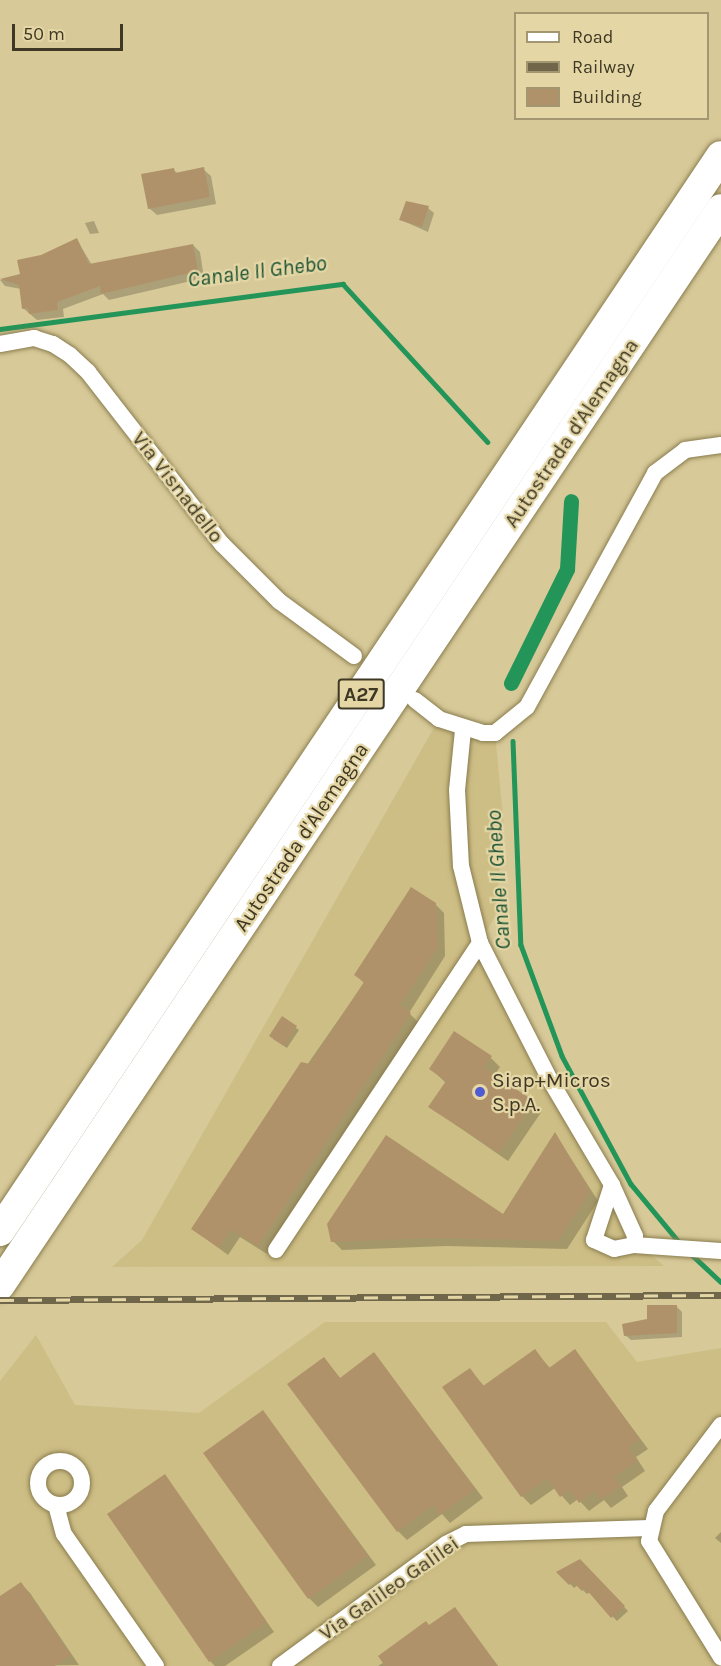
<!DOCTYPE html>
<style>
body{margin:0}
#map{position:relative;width:721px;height:1666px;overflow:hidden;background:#d7c998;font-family:Karla,sans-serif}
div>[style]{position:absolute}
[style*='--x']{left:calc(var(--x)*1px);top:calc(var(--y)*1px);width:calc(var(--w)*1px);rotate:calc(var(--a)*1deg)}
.built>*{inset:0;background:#cdbe85}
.shadow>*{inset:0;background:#0003}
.stream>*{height:4.5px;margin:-2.25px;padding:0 2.25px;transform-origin:2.25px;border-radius:2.25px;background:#249558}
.canal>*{height:15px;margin:-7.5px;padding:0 7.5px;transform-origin:7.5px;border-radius:7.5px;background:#249558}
.building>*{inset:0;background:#b0926a}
.roads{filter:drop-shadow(0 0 2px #8a7d4f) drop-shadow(0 0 2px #8a7d4f)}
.street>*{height:16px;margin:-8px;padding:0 8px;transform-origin:8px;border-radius:8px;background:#fff}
.street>.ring{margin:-8px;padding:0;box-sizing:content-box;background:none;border:16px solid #fff;border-radius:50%}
.highway>*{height:30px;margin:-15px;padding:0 15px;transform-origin:15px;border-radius:15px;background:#fff}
.rail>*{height:7px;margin-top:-3.5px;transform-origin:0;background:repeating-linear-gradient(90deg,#e4d6a5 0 14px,#70674a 0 28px);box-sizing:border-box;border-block:2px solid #70674a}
.dots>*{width:16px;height:16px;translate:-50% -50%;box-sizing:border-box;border:3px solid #e4d6a5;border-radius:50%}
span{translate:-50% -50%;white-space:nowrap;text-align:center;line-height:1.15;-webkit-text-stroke:4.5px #e4d6a5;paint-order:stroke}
.shield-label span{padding:2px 4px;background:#e4d6a5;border:2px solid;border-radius:4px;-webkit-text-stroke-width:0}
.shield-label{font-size:20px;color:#3e3824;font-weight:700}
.street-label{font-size:21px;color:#3e3824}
.poi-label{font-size:21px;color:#3e3824}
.left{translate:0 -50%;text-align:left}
.water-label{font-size:22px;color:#1c5333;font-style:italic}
.legend{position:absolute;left:514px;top:12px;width:195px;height:108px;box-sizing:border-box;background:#e4d6a5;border:2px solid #a29771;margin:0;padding:8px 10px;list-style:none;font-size:18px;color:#3e3824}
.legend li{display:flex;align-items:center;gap:12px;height:30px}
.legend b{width:30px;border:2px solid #a29771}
.scale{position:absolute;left:12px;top:24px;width:111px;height:27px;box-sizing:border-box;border:3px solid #3e3824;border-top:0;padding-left:8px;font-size:18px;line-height:21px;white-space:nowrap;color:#3e3824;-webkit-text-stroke:4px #e4d6a5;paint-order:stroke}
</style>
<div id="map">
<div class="built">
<div style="clip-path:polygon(439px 719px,495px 733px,504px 827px,495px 916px,480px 943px,638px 1244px,664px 1266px,112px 1267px,142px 1240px)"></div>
<div style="clip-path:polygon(325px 1322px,606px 1322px,637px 1362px,721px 1348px,721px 1666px,0 1666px,0 1381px,36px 1335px,75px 1405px,199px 1413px)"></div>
</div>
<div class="shadow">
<div style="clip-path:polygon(173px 169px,178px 174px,203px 169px,211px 176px,216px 204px,157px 215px,149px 208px)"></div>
<div style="clip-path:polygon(428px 208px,434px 213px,428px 232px,401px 220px)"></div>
<div style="clip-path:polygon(94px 221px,99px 233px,90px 234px,85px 223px)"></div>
<div style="clip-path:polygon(77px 240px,92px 265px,193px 245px,200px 252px,204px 278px,109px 300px,103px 294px,63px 309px,64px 317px,37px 320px,23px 308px,21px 289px,5px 286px,0 280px,22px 275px,41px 256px)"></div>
<div style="clip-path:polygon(435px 904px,444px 913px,445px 956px,409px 1013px,418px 1022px,267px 1254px,240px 1237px,228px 1255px,193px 1229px,364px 983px,356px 975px)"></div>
<div style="clip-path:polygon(282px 1019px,299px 1030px,287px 1048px,273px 1039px)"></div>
<div style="clip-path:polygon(491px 1058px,500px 1067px,494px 1076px,542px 1111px,508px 1161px,430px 1107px,446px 1083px,431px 1069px)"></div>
<div style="clip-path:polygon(556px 1135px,598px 1201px,567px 1249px,446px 1246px,342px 1250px,333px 1241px,387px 1137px,504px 1216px)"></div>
<div style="clip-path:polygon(677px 1307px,682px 1312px,682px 1337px,631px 1340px,625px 1335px)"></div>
<div style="clip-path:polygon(535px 1351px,550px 1368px,575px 1351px,648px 1449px,636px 1457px,645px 1471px,622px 1487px,628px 1496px,611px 1508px,604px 1500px,589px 1511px,578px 1499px,570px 1505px,555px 1488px,531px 1505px,522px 1496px,470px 1370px,485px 1387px)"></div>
<div style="clip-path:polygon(374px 1354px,483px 1498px,450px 1523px,442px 1514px,407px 1540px,398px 1531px,324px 1359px,341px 1379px)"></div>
<div style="clip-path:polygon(263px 1412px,376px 1565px,318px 1607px,309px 1598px)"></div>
<div style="clip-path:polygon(164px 1476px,274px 1632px,225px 1666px,215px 1666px,210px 1661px)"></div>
<div style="clip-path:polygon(721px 1532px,721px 1543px,715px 1538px)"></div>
<div style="clip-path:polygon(580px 1561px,628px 1611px,617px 1621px,590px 1592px,587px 1594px,578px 1585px,574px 1588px,559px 1572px)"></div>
<div style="clip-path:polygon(21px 1584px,30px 1593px,79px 1665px,0 1666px,0 1598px)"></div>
<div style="clip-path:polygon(455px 1609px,498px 1666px,378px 1666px,384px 1662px)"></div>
</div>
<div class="stream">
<div style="--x:0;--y:329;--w:346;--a:-7.5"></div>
<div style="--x:343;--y:284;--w:214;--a:47.5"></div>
<div style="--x:513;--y:741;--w:204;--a:87.8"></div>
<div style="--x:521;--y:945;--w:118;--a:69.7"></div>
<div style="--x:562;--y:1056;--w:145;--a:61.7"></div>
<div style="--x:631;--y:1184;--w:77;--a:50.3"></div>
<div style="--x:690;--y:1253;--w:42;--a:43.1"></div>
</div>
<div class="canal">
<div style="--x:511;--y:683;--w:127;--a:-63.8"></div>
<div style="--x:567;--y:569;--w:68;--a:-86.6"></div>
</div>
<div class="building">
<div style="clip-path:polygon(204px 167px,210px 197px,148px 209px,141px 174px,174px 168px,175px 173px)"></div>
<div style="clip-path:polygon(406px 201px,429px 206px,422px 227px,399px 220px)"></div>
<div style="clip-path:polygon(77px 238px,89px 264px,193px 244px,198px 271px,101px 294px,100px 286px,57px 302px,58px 310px,29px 314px,28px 308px,22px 309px,19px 285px,0 279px,20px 274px,17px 260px,41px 255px)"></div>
<div style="clip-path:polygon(411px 887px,436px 903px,438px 947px,400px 1005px,411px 1013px,258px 1246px,231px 1230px,219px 1248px,191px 1229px,301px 1062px,310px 1064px,364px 982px,354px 975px)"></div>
<div style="clip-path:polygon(282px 1016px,297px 1026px,284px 1046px,269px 1036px)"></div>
<div style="clip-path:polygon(454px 1031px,492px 1056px,484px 1068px,534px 1101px,499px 1153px,428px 1107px,446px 1081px,429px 1069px)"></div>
<div style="clip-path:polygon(555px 1132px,590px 1191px,558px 1241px,436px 1238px,331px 1242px,327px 1224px,386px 1135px,503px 1214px)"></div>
<div style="clip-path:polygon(647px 1305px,677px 1305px,677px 1333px,624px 1336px,622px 1324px,647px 1319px)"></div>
<div style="clip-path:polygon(535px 1349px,549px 1368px,575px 1349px,640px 1439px,628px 1448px,637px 1461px,614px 1477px,621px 1486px,601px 1500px,595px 1491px,579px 1503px,570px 1490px,560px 1497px,547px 1478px,521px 1497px,442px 1387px,470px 1368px,483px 1386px)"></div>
<div style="clip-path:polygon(374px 1352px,475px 1489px,440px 1515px,433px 1505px,397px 1532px,287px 1384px,324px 1357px,340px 1378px)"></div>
<div style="clip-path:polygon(263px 1410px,368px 1556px,308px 1599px,203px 1453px)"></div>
<div style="clip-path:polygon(165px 1474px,267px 1622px,209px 1662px,107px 1514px)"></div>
<div style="clip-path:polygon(580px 1559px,625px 1606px,611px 1618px,585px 1588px,582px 1591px,573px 1582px,569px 1585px,556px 1572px)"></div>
<div style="clip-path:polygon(21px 1582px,71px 1655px,55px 1666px,0 1666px,0 1596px)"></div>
<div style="clip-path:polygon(455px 1607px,498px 1666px,385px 1666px,378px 1656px,426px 1621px,429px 1625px)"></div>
</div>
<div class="roads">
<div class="street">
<div style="--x:0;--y:344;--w:35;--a:-10"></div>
<div style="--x:34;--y:338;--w:20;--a:18"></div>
<div style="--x:53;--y:344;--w:20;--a:33"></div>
<div style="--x:70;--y:355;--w:25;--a:43"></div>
<div style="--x:88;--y:372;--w:218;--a:52.1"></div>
<div style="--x:222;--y:544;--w:81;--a:45"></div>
<div style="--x:279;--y:601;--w:93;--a:36.3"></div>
<div style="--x:415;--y:700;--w:31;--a:38"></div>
<div style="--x:439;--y:719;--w:46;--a:17.7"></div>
<div style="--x:483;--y:733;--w:12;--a:0"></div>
<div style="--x:495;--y:733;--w:41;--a:-39.1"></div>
<div style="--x:527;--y:707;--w:267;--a:-61.3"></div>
<div style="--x:655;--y:473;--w:38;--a:-37"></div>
<div style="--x:685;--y:450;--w:36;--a:-8"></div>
<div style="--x:463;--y:730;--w:60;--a:95.7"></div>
<div style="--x:457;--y:790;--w:76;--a:87"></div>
<div style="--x:461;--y:866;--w:79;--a:76.1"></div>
<div style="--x:480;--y:943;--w:154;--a:62.9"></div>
<div style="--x:550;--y:1080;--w:122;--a:59.4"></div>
<div style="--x:612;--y:1185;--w:56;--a:65.7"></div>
<div style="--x:635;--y:1236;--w:9;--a:96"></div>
<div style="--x:634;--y:1245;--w:20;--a:169"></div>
<div style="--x:614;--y:1249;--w:22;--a:-156"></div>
<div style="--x:594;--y:1240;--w:58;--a:-71.9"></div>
<div style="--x:634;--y:1245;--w:87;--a:3.9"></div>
<div style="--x:276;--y:1250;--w:369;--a:-56.4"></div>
<div style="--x:721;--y:1425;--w:108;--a:127.1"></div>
<div style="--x:656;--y:1511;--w:31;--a:103"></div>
<div style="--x:649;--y:1541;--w:137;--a:58.2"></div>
<div class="ring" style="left:38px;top:1461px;width:28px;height:28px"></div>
<div style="--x:56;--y:1505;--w:30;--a:75"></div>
<div style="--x:64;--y:1534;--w:161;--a:55.1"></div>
<div style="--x:280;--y:1666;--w:206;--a:-36.3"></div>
<div style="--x:446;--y:1544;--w:22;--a:-27"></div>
<div style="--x:466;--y:1534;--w:183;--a:-1.9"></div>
</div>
<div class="highway">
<div style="--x:0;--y:1231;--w:1294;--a:-56.15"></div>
<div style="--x:0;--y:1285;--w:1295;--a:-56.17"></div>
</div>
</div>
<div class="rail">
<div style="--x:0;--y:1300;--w:721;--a:-0.4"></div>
</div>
<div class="dots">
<div style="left:480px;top:1092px;background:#4f5bd1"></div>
</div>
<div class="shield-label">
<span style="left:361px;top:694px">A27</span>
</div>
<div class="street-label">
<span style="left:571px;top:433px;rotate:-56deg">Autostrada d'Alemagna</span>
<span style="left:178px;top:487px;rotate:52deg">Via Visnadello</span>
<span style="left:301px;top:837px;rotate:-56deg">Autostrada d'Alemagna</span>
<span style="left:389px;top:1588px;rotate:-35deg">Via Galileo Galilei</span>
</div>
<div class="poi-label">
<span class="left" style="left:492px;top:1092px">Siap+Micros<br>S.p.A.</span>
</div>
<div class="water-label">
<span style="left:257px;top:272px;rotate:-7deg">Canale Il Ghebo</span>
<span style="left:499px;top:880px;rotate:-94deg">Canale Il Ghebo</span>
</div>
<ul class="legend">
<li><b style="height:8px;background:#fff"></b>Road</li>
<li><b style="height:8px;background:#70674a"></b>Railway</li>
<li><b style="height:16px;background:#b0926a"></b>Building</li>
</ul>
<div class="scale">50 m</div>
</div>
